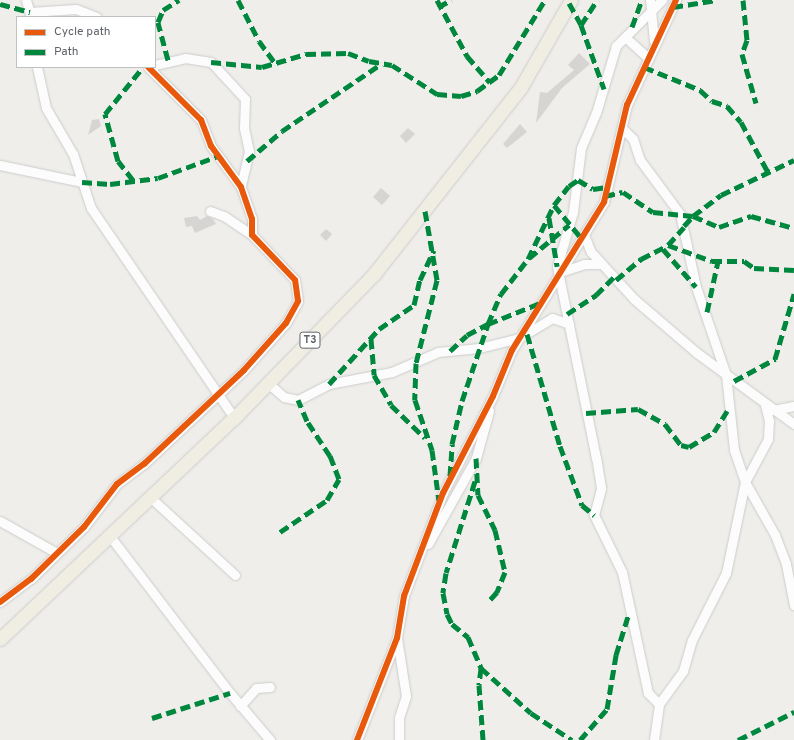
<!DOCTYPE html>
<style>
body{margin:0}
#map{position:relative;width:794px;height:740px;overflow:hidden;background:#efeeea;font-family:Overpass,sans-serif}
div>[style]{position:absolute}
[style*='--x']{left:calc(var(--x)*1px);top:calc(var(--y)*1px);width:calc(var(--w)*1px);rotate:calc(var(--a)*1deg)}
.building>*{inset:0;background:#d6d5d3}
.roads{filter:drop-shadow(0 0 1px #cbcccc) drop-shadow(0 0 1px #cbcccc)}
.minor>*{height:9px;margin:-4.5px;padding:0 4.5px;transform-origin:4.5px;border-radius:4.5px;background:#fdfcfc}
.highway>*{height:13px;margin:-6.5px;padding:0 6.5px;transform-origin:6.5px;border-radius:6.5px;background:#f0ede3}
.quiet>*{height:5px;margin-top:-2.5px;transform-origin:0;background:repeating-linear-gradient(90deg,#00873e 0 10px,transparent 0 15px)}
.cycleway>*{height:6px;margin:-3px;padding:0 3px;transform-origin:3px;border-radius:3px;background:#e8590c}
span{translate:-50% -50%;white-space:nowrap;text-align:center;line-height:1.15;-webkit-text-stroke:3px #fff;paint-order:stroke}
.shield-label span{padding:1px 3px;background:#fff;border:1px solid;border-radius:3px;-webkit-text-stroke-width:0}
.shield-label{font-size:11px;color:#5f6368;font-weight:700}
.legend{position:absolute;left:16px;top:16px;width:140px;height:52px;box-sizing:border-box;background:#fff;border:1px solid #bfc1c3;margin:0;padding:5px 7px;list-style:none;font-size:12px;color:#5f6368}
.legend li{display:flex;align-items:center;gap:8px;height:20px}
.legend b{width:20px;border:1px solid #bfc1c3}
</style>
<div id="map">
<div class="building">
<div style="clip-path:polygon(579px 53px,590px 64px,562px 88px,536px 123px,540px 92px,547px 93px,574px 70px,568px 65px)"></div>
<div style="clip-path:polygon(99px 119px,101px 126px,88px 135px,92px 120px)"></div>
<div style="clip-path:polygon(520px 124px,527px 132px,507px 148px,503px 144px)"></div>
<div style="clip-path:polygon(408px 128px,415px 134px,406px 143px,400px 136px)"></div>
<div style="clip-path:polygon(381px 188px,390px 196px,382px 205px,373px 197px)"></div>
<div style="clip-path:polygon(197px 216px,200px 220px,207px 216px,213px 219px,216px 224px,195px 233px,192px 226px,186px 227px,184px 218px)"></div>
<div style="clip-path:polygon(326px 229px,332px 234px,326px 241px,320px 235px)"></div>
</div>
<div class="roads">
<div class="minor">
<div style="--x:26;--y:0;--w:18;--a:74"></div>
<div style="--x:650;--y:0;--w:41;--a:84.4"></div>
<div style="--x:30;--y:12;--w:46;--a:-3.7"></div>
<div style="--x:76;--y:9;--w:22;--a:21"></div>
<div style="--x:625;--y:37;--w:30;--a:42"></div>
<div style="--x:155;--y:65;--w:31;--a:-13"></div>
<div style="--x:185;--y:58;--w:26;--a:9"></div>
<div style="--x:211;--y:62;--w:50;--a:47.4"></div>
<div style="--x:245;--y:99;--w:29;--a:92"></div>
<div style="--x:244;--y:128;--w:24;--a:78"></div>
<div style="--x:249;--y:151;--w:37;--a:103"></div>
<div style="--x:37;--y:67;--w:42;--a:77.6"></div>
<div style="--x:46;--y:108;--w:53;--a:59.6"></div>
<div style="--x:73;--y:154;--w:57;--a:71.6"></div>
<div style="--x:91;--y:208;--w:254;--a:55.7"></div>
<div style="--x:623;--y:129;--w:14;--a:45"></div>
<div style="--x:633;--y:139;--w:22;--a:72"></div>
<div style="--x:640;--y:160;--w:67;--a:53.5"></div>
<div style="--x:680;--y:214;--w:75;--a:77.6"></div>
<div style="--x:696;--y:287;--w:93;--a:71.2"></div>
<div style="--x:726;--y:375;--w:75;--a:83.9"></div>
<div style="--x:734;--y:450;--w:34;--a:71"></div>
<div style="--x:745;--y:482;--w:61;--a:60.5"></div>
<div style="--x:775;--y:535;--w:31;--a:69"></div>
<div style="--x:786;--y:564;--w:42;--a:79"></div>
<div style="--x:0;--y:165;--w:84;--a:11.7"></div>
<div style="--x:210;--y:211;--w:15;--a:20"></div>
<div style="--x:224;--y:216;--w:34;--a:34"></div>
<div style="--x:584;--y:235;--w:18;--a:68"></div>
<div style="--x:591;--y:252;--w:64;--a:47.5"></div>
<div style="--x:634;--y:299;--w:83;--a:40.6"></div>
<div style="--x:697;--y:353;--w:120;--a:36.2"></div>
<div style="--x:563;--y:271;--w:22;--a:-18"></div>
<div style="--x:584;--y:264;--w:17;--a:0"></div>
<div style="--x:269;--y:384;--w:20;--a:41"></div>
<div style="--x:284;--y:397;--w:14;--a:12"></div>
<div style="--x:298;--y:400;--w:35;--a:-27"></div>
<div style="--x:329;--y:384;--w:64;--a:-10.8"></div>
<div style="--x:392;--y:372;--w:50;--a:-23.5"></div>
<div style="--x:438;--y:352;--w:41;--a:-5.6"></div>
<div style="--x:479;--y:348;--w:41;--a:-14"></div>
<div style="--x:519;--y:338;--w:39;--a:-31"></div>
<div style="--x:552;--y:318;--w:18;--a:19"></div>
<div style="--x:773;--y:410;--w:21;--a:-11"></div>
<div style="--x:151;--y:498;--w:114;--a:42.5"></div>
<div style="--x:0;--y:521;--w:65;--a:29.3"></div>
<div style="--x:109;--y:535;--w:199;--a:52.6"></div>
<div style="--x:230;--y:693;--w:62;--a:49.6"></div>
<div style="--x:428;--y:544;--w:98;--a:-60.8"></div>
<div style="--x:476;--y:458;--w:49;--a:-74.5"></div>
<div style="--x:0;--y:602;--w:39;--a:-37"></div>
<div style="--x:31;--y:579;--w:74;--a:-44.5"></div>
<div style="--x:84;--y:527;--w:54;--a:-52.5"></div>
<div style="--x:117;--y:484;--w:34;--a:-37"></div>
<div style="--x:144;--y:464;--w:137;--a:-43.2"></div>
<div style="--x:244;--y:370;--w:63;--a:-48.2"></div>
<div style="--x:286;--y:323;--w:25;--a:-61"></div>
<div style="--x:298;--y:301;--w:21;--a:-98"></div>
<div style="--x:295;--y:280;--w:62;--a:-133.7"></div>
<div style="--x:252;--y:235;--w:16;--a:-90"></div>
<div style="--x:252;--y:219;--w:34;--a:-109"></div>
<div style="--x:241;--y:187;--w:51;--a:-126.2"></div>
<div style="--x:211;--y:146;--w:28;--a:-111"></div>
<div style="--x:201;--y:120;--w:75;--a:-135"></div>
<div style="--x:397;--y:638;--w:59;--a:81.2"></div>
<div style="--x:406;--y:696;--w:23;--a:108"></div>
<div style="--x:399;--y:718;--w:22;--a:90"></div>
<div style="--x:659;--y:704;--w:16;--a:-135"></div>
<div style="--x:648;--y:693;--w:124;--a:-102.1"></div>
<div style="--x:622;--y:572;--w:64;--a:-116.2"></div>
<div style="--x:594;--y:515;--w:28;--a:-75"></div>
<div style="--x:601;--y:488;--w:30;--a:-99"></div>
<div style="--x:596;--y:458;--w:196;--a:-101.5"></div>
<div style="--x:557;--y:266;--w:56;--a:-73.5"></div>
<div style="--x:573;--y:212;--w:64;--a:-82.9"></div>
<div style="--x:581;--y:148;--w:38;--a:-67"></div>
<div style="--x:596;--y:113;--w:70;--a:-73.4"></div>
<div style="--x:616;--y:46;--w:65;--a:-45"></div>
<div style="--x:240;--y:706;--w:24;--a:-48"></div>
<div style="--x:256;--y:688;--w:14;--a:-4"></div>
<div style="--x:357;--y:740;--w:110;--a:-68.6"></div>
<div style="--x:397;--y:638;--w:43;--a:-80.5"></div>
<div style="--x:404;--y:596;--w:110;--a:-69.3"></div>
<div style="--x:443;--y:493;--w:109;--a:-62.7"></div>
<div style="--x:493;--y:396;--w:50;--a:-67.6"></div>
<div style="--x:512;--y:350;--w:174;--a:-58.1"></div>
<div style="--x:604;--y:202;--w:100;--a:-76.7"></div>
<div style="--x:627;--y:105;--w:116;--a:-65"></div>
<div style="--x:654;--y:740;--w:36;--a:-82"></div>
<div style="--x:659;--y:704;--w:41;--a:-54"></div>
<div style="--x:683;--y:671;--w:32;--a:-74"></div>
<div style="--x:692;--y:640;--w:75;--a:-63.1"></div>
<div style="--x:726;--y:573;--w:93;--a:-78.2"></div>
<div style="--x:745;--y:482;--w:49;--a:-61.9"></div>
<div style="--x:768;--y:439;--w:18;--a:-87"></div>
<div style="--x:769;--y:421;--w:16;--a:-104"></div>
</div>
<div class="highway">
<div style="--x:0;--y:639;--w:322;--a:-43.4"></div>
<div style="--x:234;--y:418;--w:201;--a:-45.8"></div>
<div style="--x:374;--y:274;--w:238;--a:-51.8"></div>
<div style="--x:521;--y:87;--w:100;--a:-60.1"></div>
</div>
</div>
<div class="quiet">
<div style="--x:238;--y:0;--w:46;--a:62.9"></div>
<div style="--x:259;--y:41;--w:29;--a:54"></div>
<div style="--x:437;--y:0;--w:64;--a:61.8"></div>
<div style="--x:467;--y:56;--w:35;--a:49"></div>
<div style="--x:743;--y:0;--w:40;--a:84.3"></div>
<div style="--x:747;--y:40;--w:15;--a:110"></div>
<div style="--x:742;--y:54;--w:51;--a:74.1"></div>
<div style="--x:569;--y:3;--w:25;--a:61"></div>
<div style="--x:581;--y:25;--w:68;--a:70.2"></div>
<div style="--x:0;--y:4;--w:31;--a:15"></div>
<div style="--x:438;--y:7;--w:15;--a:-28"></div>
<div style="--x:673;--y:7;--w:44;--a:-9.2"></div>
<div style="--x:581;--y:25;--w:30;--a:-57"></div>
<div style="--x:632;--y:27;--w:29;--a:-70"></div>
<div style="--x:168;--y:60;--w:39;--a:-105"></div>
<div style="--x:158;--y:22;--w:13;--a:-67"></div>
<div style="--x:163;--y:10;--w:19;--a:-32"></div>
<div style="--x:211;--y:62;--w:51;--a:5.6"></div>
<div style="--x:262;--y:67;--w:46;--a:-16.5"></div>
<div style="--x:306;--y:54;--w:42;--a:-1.4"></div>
<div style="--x:348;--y:53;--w:22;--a:21"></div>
<div style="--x:369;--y:61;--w:23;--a:10"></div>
<div style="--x:392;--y:65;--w:54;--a:32.8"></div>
<div style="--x:437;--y:94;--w:24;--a:5"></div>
<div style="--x:461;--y:96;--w:17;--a:-17"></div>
<div style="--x:477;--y:91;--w:27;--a:-36"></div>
<div style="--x:499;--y:75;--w:88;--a:-58.5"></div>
<div style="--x:644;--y:67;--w:61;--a:22.3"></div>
<div style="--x:700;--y:90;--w:16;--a:43"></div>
<div style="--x:712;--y:101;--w:16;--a:18"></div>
<div style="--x:727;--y:106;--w:21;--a:49"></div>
<div style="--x:741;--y:122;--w:59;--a:61.7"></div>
<div style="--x:247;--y:161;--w:46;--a:-40.6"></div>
<div style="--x:282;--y:131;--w:120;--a:-34.1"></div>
<div style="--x:133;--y:180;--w:24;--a:-128"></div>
<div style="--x:118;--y:161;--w:49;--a:-105.5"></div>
<div style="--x:105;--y:114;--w:60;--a:-51"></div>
<div style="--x:82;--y:182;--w:28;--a:4"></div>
<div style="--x:110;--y:184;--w:48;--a:-7.1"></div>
<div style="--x:158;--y:178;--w:64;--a:-20.1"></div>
<div style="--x:605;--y:196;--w:18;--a:-13"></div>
<div style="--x:623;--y:192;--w:36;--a:34"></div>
<div style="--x:653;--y:212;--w:40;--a:5.7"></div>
<div style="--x:693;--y:216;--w:35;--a:-37"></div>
<div style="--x:721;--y:195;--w:81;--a:-25.6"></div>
<div style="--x:554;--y:205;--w:44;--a:50.5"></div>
<div style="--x:425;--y:211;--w:70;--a:80.1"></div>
<div style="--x:437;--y:280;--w:86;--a:104.2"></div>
<div style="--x:416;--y:363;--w:37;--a:92"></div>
<div style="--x:415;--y:400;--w:53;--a:71.2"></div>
<div style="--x:432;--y:450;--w:51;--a:82.2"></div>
<div style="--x:549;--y:218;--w:49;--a:80.5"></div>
<div style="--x:684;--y:226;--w:13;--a:-48"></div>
<div style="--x:693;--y:216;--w:28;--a:23"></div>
<div style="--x:719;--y:227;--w:34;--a:-19"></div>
<div style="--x:751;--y:216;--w:45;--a:15.6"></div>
<div style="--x:668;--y:245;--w:47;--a:20"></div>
<div style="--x:712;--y:261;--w:32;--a:0"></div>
<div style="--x:744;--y:261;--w:12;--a:35"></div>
<div style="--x:754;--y:268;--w:40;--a:2.9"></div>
<div style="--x:663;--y:249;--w:50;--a:49"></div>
<div style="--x:529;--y:258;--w:52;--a:-39.5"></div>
<div style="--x:616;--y:280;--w:33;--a:-40"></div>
<div style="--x:641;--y:259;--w:30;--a:-27"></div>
<div style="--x:668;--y:245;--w:24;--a:-48"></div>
<div style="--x:707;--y:312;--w:52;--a:-77.8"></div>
<div style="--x:567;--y:314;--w:35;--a:-33"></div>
<div style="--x:596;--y:295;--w:25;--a:-45"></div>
<div style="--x:527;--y:334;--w:117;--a:73.6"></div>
<div style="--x:560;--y:446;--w:63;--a:69.6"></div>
<div style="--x:582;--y:505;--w:16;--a:40"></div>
<div style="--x:371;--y:339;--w:36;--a:85"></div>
<div style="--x:374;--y:375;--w:34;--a:60"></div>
<div style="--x:391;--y:405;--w:47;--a:44.1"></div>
<div style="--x:450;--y:351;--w:23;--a:-43"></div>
<div style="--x:467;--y:335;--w:24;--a:-28"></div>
<div style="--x:488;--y:324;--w:33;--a:-67"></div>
<div style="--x:501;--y:294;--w:44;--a:-52.4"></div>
<div style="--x:528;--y:259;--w:60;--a:-64.3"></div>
<div style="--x:554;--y:205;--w:24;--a:-52"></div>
<div style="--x:569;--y:186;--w:11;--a:-34"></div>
<div style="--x:578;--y:180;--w:17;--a:31"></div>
<div style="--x:593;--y:189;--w:14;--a:-8"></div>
<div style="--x:734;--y:381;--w:47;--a:-28.2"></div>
<div style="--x:775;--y:359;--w:68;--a:-73.7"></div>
<div style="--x:329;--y:384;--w:74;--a:-47.7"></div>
<div style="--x:379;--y:329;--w:42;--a:-34.4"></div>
<div style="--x:414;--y:305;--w:26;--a:-77"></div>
<div style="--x:420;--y:280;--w:33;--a:-65"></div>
<div style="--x:586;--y:413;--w:52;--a:-4.4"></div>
<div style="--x:638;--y:409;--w:31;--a:29"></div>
<div style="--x:665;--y:424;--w:26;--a:53"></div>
<div style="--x:681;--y:445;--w:8;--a:14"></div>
<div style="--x:689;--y:447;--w:29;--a:-31"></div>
<div style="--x:714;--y:432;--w:25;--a:-58"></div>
<div style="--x:476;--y:458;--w:37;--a:87"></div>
<div style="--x:478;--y:495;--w:39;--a:64"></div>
<div style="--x:495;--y:530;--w:43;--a:76.6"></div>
<div style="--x:505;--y:572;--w:22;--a:112"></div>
<div style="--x:497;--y:592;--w:12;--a:132"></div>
<div style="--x:450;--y:476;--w:32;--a:-86"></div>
<div style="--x:452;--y:444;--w:44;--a:-76.9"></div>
<div style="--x:462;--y:401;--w:81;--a:-71.3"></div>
<div style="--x:488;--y:324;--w:56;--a:-22"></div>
<div style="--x:475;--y:481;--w:96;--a:107.5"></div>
<div style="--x:446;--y:573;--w:20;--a:99"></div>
<div style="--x:443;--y:593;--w:21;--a:79"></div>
<div style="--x:447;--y:614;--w:11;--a:63"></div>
<div style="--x:452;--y:624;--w:21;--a:39"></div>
<div style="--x:468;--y:637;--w:34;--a:67"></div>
<div style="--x:481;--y:668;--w:67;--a:42"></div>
<div style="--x:531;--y:713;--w:49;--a:33.4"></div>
<div style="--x:280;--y:532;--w:57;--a:-34.2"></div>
<div style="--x:327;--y:500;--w:24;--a:-60"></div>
<div style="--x:339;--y:479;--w:25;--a:-111"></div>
<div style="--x:330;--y:456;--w:42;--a:-123.3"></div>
<div style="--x:307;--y:421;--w:23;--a:-113"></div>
<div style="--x:481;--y:668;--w:17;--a:97"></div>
<div style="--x:479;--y:685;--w:55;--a:85.8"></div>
<div style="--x:152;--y:718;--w:82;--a:-17.8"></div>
<div style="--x:580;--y:740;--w:41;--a:-48.9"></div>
<div style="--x:607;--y:709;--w:55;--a:-80.5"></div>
<div style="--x:616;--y:655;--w:44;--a:-72.8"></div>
<div style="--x:738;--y:740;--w:63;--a:-26.6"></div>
</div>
<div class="cycleway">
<div style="--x:0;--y:602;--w:39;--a:-37"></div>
<div style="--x:31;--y:579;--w:74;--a:-44.5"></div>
<div style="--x:84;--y:527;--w:54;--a:-52.5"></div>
<div style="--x:117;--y:484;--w:34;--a:-37"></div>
<div style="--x:144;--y:464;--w:137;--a:-43.2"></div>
<div style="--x:244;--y:370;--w:63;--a:-48.2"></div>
<div style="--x:286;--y:323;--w:25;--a:-61"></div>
<div style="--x:298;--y:301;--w:21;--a:-98"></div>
<div style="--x:295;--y:280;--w:62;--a:-133.7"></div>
<div style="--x:252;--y:235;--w:16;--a:-90"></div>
<div style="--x:252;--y:219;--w:34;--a:-109"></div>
<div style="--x:241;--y:187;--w:51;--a:-126.2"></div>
<div style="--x:211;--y:146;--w:28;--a:-111"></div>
<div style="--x:201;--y:120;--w:75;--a:-135"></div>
<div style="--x:357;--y:740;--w:110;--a:-68.6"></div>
<div style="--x:397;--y:638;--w:43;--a:-80.5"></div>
<div style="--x:404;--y:596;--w:110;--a:-69.3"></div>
<div style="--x:443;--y:493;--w:109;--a:-62.7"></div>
<div style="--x:493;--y:396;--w:50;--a:-67.6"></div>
<div style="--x:512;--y:350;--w:174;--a:-58.1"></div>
<div style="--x:604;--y:202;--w:100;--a:-76.7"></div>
<div style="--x:627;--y:105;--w:116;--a:-65"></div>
</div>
<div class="shield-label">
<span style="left:310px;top:340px">T3</span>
</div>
<ul class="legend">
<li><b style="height:5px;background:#e8590c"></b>Cycle path</li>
<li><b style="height:5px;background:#00873e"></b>Path</li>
</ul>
</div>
